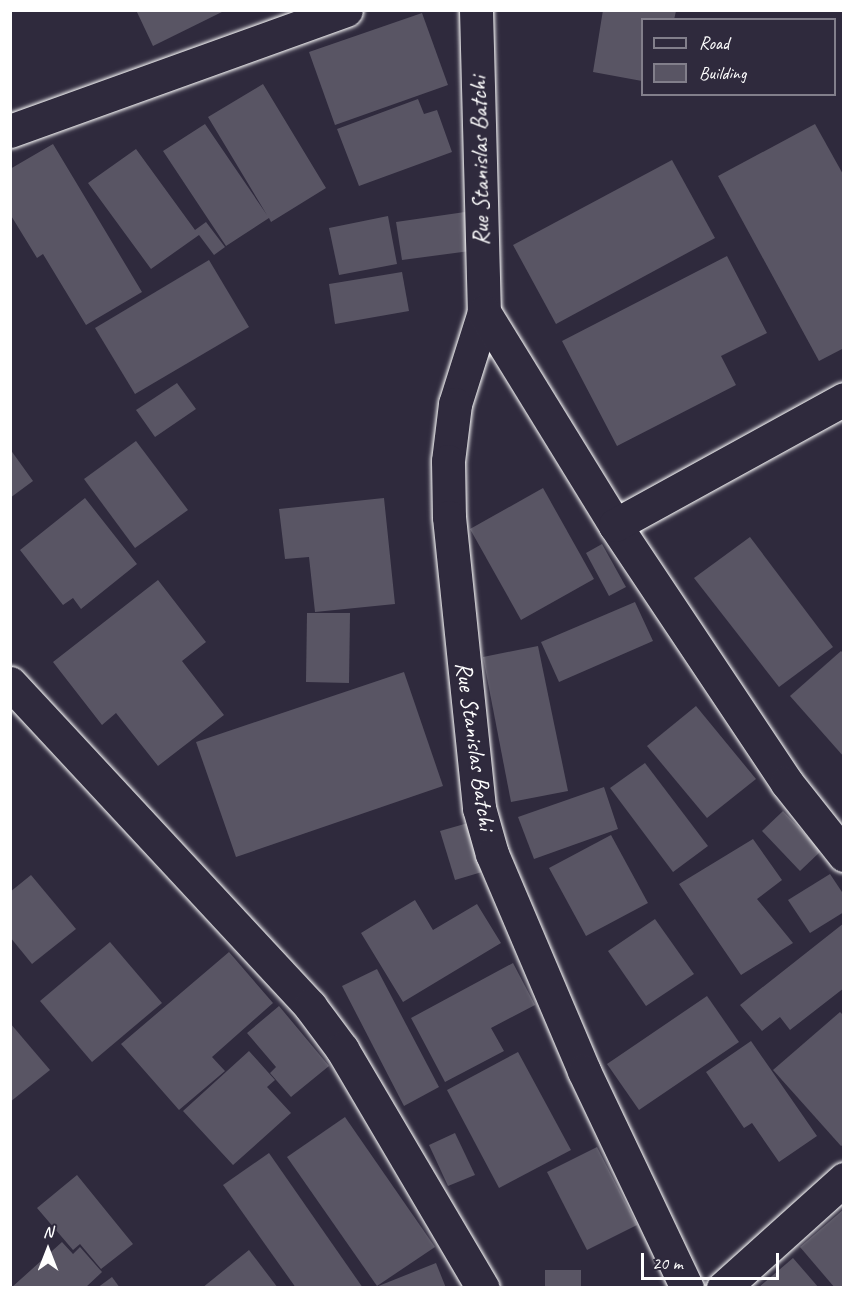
<!DOCTYPE html>
<style>
body{margin:0}
#map{position:relative;width:854px;height:1298px;overflow:hidden;background:#2f2a3d;font-family:Caveat,sans-serif}
div>[style]{position:absolute}
[style*='--x']{left:calc(var(--x)*1px);top:calc(var(--y)*1px);width:calc(var(--w)*1px);rotate:calc(var(--a)*1deg)}
.building>*{inset:0;background:#595564}
.roads{filter:drop-shadow(0 0 2px #fff) drop-shadow(0 0 2px #fff)}
.street>*{height:33px;margin:-16.5px;padding:0 16.5px;transform-origin:16.5px;border-radius:16.5px;background:#2f2a3d}
span{translate:-50% -50%;white-space:nowrap;text-align:center;line-height:1.15;-webkit-text-stroke:4.5px #2f2a3d;paint-order:stroke}
.street-label{font-size:24px;color:#fff}
.frame{position:absolute;inset:0;border:12px solid #fff;pointer-events:none}
.legend{position:absolute;left:641px;top:18px;width:195px;height:78px;box-sizing:border-box;background:#2f2a3d;border:2px solid #827f8b;margin:0;padding:8px 10px;list-style:none;font-size:18px;color:#fff}
.legend li{display:flex;align-items:center;gap:12px;height:30px}
.legend b{width:30px;border:2px solid #827f8b}
.north{position:absolute;left:18px;top:1220px;width:60px;height:60px;-webkit-text-stroke:4px #2f2a3d;paint-order:stroke;rotate:0deg;font-size:16px;font-weight:700;line-height:24px;text-align:center;color:#fff}
.north::after{content:'';display:block;margin:auto;width:21px;height:27px;background:#fff;clip-path:polygon(50% 0,100% 100%,50% 72%,0 100%)}
.scale{position:absolute;left:641px;top:1253px;width:138px;height:27px;box-sizing:border-box;border:3px solid #fff;border-top:0;padding-left:8px;font-size:18px;line-height:21px;white-space:nowrap;color:#fff;-webkit-text-stroke:4px #2f2a3d;paint-order:stroke}
</style>
<div id="map">
<div class="building">
<div style="clip-path:polygon(136px 10px,226px 10px,153px 46px)"></div>
<div style="clip-path:polygon(603px 10px,676px 11px,674px 20px,642px 20px,642px 81px,593px 72px)"></div>
<div style="clip-path:polygon(422px 13px,448px 85px,335px 125px,309px 52px)"></div>
<div style="clip-path:polygon(263px 84px,326px 188px,271px 222px,269px 218px,226px 246px,163px 151px,205px 124px,267px 215px,208px 117px)"></div>
<div style="clip-path:polygon(418px 99px,424px 114px,437px 110px,452px 152px,359px 186px,337px 129px)"></div>
<div style="clip-path:polygon(815px 124px,844px 176px,844px 348px,819px 361px,718px 176px)"></div>
<div style="clip-path:polygon(53px 144px,142px 292px,86px 325px,43px 254px,37px 258px,10px 214px,10px 169px)"></div>
<div style="clip-path:polygon(136px 149px,195px 230px,206px 222px,225px 247px,214px 255px,199px 235px,151px 269px,88px 183px)"></div>
<div style="clip-path:polygon(672px 160px,715px 238px,556px 324px,513px 245px)"></div>
<div style="clip-path:polygon(465px 212px,470px 251px,402px 260px,396px 222px)"></div>
<div style="clip-path:polygon(388px 216px,397px 264px,339px 275px,329px 228px)"></div>
<div style="clip-path:polygon(727px 256px,767px 333px,721px 356px,736px 385px,617px 446px,562px 341px)"></div>
<div style="clip-path:polygon(209px 260px,249px 327px,135px 394px,95px 328px)"></div>
<div style="clip-path:polygon(402px 272px,409px 311px,335px 324px,329px 284px)"></div>
<div style="clip-path:polygon(177px 383px,196px 409px,155px 437px,136px 410px)"></div>
<div style="clip-path:polygon(136px 441px,188px 510px,135px 548px,84px 479px)"></div>
<div style="clip-path:polygon(10px 449px,33px 481px,10px 498px)"></div>
<div style="clip-path:polygon(543px 488px,594px 579px,521px 620px,470px 529px)"></div>
<div style="clip-path:polygon(85px 498px,137px 564px,81px 609px,73px 598px,63px 605px,20px 550px)"></div>
<div style="clip-path:polygon(384px 498px,395px 604px,315px 612px,309px 557px,285px 559px,279px 509px)"></div>
<div style="clip-path:polygon(750px 537px,833px 647px,779px 687px,694px 578px)"></div>
<div style="clip-path:polygon(602px 544px,626px 587px,609px 596px,586px 553px)"></div>
<div style="clip-path:polygon(158px 580px,206px 642px,182px 661px,224px 715px,158px 766px,116px 713px,102px 725px,53px 662px)"></div>
<div style="clip-path:polygon(635px 602px,653px 641px,559px 682px,541px 642px)"></div>
<div style="clip-path:polygon(307px 613px,350px 613px,349px 683px,306px 682px)"></div>
<div style="clip-path:polygon(538px 646px,568px 791px,511px 802px,483px 657px)"></div>
<div style="clip-path:polygon(841px 651px,844px 654px,844px 757px,790px 696px)"></div>
<div style="clip-path:polygon(404px 672px,443px 786px,236px 857px,196px 742px)"></div>
<div style="clip-path:polygon(696px 706px,756px 779px,707px 818px,647px 746px)"></div>
<div style="clip-path:polygon(645px 763px,708px 846px,673px 872px,610px 788px)"></div>
<div style="clip-path:polygon(604px 787px,618px 829px,534px 859px,518px 817px)"></div>
<div style="clip-path:polygon(783px 811px,821px 851px,800px 871px,762px 831px)"></div>
<div style="clip-path:polygon(468px 823px,482px 872px,455px 880px,440px 831px)"></div>
<div style="clip-path:polygon(611px 835px,648px 903px,586px 936px,549px 868px)"></div>
<div style="clip-path:polygon(753px 839px,782px 880px,757px 899px,793px 943px,741px 975px,679px 884px)"></div>
<div style="clip-path:polygon(830px 874px,844px 895px,844px 912px,810px 933px,788px 900px)"></div>
<div style="clip-path:polygon(31px 875px,76px 929px,32px 964px,10px 937px,10px 892px)"></div>
<div style="clip-path:polygon(415px 900px,433px 930px,477px 904px,501px 943px,403px 1002px,361px 933px)"></div>
<div style="clip-path:polygon(655px 919px,694px 974px,646px 1006px,608px 951px)"></div>
<div style="clip-path:polygon(844px 923px,844px 988px,790px 1030px,780px 1017px,762px 1031px,740px 1005px)"></div>
<div style="clip-path:polygon(110px 942px,162px 1003px,92px 1062px,40px 1001px)"></div>
<div style="clip-path:polygon(229px 952px,273px 1003px,212px 1057px,225px 1071px,179px 1110px,121px 1044px)"></div>
<div style="clip-path:polygon(513px 963px,535px 1005px,491px 1028px,504px 1051px,445px 1082px,411px 1018px)"></div>
<div style="clip-path:polygon(377px 969px,439px 1087px,404px 1106px,342px 986px)"></div>
<div style="clip-path:polygon(707px 996px,739px 1042px,639px 1110px,607px 1064px)"></div>
<div style="clip-path:polygon(279px 1006px,329px 1066px,291px 1097px,270px 1073px,276px 1067px,247px 1033px)"></div>
<div style="clip-path:polygon(840px 1012px,844px 1016px,844px 1144px,841px 1146px,773px 1070px)"></div>
<div style="clip-path:polygon(10px 1023px,50px 1070px,10px 1102px)"></div>
<div style="clip-path:polygon(751px 1041px,817px 1136px,779px 1162px,752px 1123px,744px 1128px,706px 1072px)"></div>
<div style="clip-path:polygon(249px 1051px,275px 1080px,267px 1087px,291px 1113px,233px 1165px,183px 1111px)"></div>
<div style="clip-path:polygon(518px 1052px,571px 1150px,499px 1188px,447px 1090px)"></div>
<div style="clip-path:polygon(345px 1117px,435px 1247px,377px 1286px,287px 1157px)"></div>
<div style="clip-path:polygon(455px 1133px,475px 1175px,448px 1186px,429px 1145px)"></div>
<div style="clip-path:polygon(597px 1147px,637px 1225px,587px 1250px,547px 1172px)"></div>
<div style="clip-path:polygon(269px 1153px,363px 1288px,296px 1288px,223px 1185px)"></div>
<div style="clip-path:polygon(77px 1175px,133px 1244px,101px 1269px,80px 1244px,73px 1250px,37px 1208px)"></div>
<div style="clip-path:polygon(844px 1209px,844px 1288px,835px 1288px,800px 1247px)"></div>
<div style="clip-path:polygon(62px 1242px,73px 1254px,80px 1247px,102px 1272px,85px 1288px,11px 1288px)"></div>
<div style="clip-path:polygon(249px 1250px,278px 1288px,202px 1288px)"></div>
<div style="clip-path:polygon(793px 1258px,819px 1288px,758px 1288px)"></div>
<div style="clip-path:polygon(436px 1263px,446px 1288px,376px 1288px,376px 1287px)"></div>
<div style="clip-path:polygon(545px 1270px,581px 1270px,581px 1288px,545px 1288px)"></div>
<div style="clip-path:polygon(112px 1277px,120px 1288px,97px 1288px)"></div>
</div>
<div class="roads">
<div class="street">
<div style="--x:476;--y:10;--w:302;--a:88.5"></div>
<div style="--x:484;--y:312;--w:96;--a:107.5"></div>
<div style="--x:455;--y:404;--w:57;--a:97"></div>
<div style="--x:448;--y:461;--w:56;--a:89"></div>
<div style="--x:449;--y:517;--w:293;--a:84.1"></div>
<div style="--x:479;--y:808;--w:48;--a:74.2"></div>
<div style="--x:492;--y:854;--w:236;--a:67"></div>
<div style="--x:584;--y:1071;--w:240;--a:64.6"></div>
<div style="--x:10;--y:131;--w:357;--a:-19.8"></div>
<div style="--x:484;--y:312;--w:250;--a:58.4"></div>
<div style="--x:615;--y:525;--w:310;--a:56.3"></div>
<div style="--x:787;--y:783;--w:92;--a:51.6"></div>
<div style="--x:615;--y:525;--w:261;--a:-28.8"></div>
<div style="--x:10;--y:683;--w:441;--a:47.1"></div>
<div style="--x:310;--y:1006;--w:54;--a:53.3"></div>
<div style="--x:342;--y:1049;--w:277;--a:59.5"></div>
<div style="--x:723;--y:1288;--w:163;--a:-42"></div>
</div>
</div>
<div class="street-label">
<span style="left:480px;top:161px;rotate:-91deg">Rue Stanislas Batchi</span>
<span style="left:475px;top:746px;rotate:82deg">Rue Stanislas Batchi</span>
</div>
<div class="frame"></div>
<ul class="legend">
<li><b style="height:8px;background:#2f2a3d"></b>Road</li>
<li><b style="height:16px;background:#595564"></b>Building</li>
</ul>
<div class="north">N</div>
<div class="scale">20 m</div>
</div>
